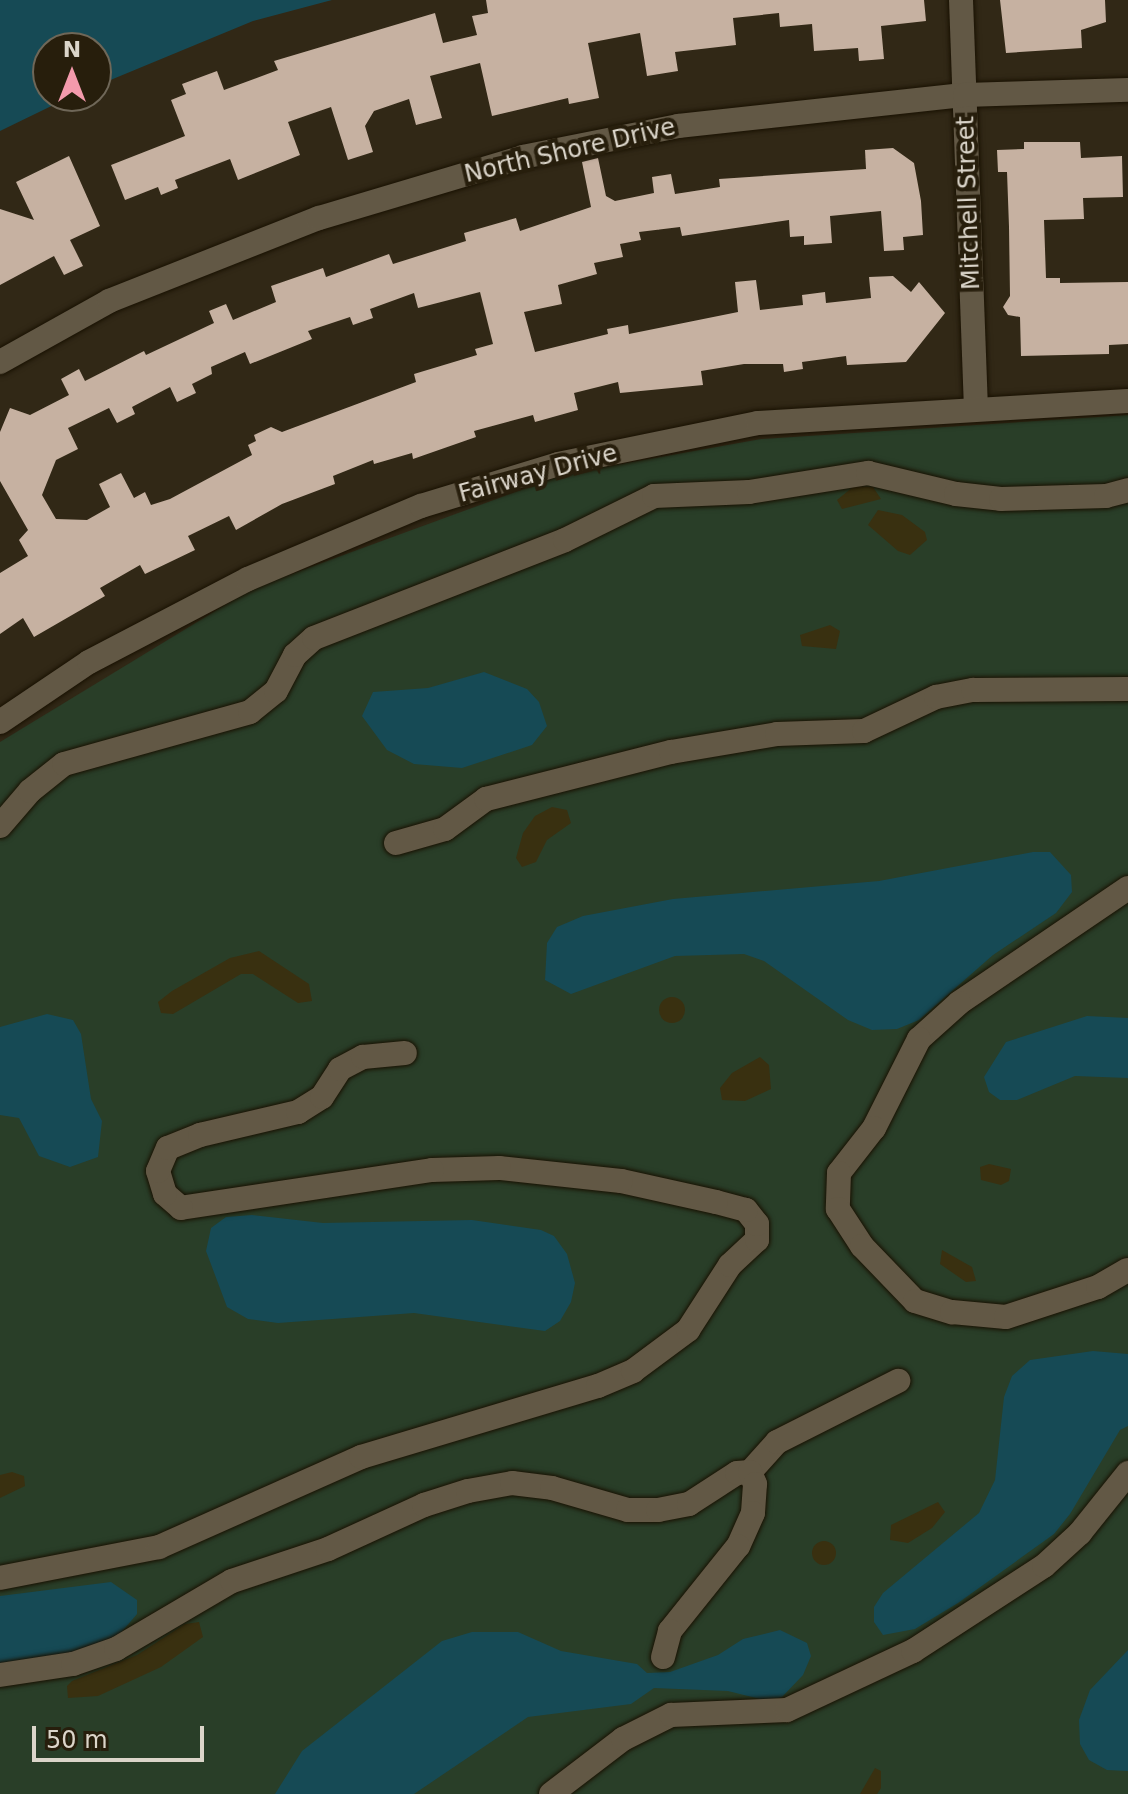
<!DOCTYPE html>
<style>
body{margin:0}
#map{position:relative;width:1128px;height:1794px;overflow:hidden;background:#312816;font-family:"DejaVu Sans",sans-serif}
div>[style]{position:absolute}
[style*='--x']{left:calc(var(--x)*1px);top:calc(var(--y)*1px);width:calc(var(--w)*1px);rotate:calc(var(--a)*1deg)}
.green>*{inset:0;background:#293e28}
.sand>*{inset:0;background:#393010}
.round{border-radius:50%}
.water>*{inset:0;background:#164a55}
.building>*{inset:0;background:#c6b1a1}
.roads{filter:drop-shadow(0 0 2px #191102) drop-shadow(0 0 2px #191102)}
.minor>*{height:24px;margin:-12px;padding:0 12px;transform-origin:12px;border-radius:12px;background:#625845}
span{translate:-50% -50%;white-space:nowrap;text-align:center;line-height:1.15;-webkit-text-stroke:8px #271e0c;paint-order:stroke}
.street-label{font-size:24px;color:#dbd5ca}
.north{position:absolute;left:32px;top:32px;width:80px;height:80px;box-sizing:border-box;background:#271e0c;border:2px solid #6f6758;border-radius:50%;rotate:0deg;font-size:22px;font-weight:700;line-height:32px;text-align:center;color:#dbd5ca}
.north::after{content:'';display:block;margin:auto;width:28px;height:36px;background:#f39aac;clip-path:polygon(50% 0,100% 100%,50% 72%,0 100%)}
.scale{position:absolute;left:32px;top:1726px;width:172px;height:36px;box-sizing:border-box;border:4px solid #dbd5ca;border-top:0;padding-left:10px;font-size:24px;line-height:28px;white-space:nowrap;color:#dbd5ca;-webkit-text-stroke:6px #271e0c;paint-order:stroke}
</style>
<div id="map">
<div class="green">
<div style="clip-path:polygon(1128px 415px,1128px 1794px,0 1794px,0 742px,253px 588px,565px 474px,761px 439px)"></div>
</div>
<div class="sand">
<div style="clip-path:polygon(854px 486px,873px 487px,881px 499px,842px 509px,837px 500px)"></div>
<div style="clip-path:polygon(878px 510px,902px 515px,925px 532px,927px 540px,910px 555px,898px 551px,868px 525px)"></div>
<div style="clip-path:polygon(830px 625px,840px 631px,836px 649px,802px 646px,800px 635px)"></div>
<div style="clip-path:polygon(552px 807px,567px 810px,571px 823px,547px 840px,536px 862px,522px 867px,516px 858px,523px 833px,535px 816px)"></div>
<div style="clip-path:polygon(259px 951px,309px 984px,312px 1001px,298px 1003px,253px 974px,241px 974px,173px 1014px,161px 1013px,158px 1002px,172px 991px,230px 958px)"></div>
<div class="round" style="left:659px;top:997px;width:26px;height:26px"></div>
<div style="clip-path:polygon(760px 1057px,769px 1065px,771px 1089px,745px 1101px,722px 1100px,720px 1088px,732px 1073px)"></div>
<div style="clip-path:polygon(989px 1164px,1011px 1169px,1009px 1181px,1001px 1185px,981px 1180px,980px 1167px)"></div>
<div style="clip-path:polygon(942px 1250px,972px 1267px,976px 1281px,966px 1282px,940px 1264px)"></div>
<div style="clip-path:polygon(12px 1472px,24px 1476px,25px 1486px,0 1498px,0 1475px)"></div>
<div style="clip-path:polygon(938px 1502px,945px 1512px,932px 1528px,908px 1543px,890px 1540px,891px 1525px)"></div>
<div class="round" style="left:812px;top:1541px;width:24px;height:24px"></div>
<div style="clip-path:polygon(199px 1622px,203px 1637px,161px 1667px,98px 1696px,68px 1698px,67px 1686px,72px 1681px,137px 1655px,185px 1624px)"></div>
<div style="clip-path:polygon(875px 1768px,881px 1771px,881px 1788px,877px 1794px,860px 1794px)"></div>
</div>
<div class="water">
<div style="clip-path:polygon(0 0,332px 0,253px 21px,96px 86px,96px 48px,48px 48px,48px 96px,72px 96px,0 131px)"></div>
<div style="clip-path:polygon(484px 672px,527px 689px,539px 702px,547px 726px,532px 745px,462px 768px,414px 764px,387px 750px,362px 716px,373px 692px,428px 688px)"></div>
<div style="clip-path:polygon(1033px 852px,1050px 852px,1071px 875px,1072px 892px,1056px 913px,993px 955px,919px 1020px,897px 1029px,872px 1030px,848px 1020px,764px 961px,744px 954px,675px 956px,571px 994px,545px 980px,547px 943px,557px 927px,583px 916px,673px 899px,879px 881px)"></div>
<div style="clip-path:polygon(47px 1014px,73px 1020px,81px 1034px,91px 1099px,102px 1121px,98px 1157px,70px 1167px,39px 1156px,19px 1118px,0 1115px,0 1027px)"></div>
<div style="clip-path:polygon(1087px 1016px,1128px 1018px,1128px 1078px,1075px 1076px,1017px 1100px,1000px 1100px,989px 1092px,984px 1077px,1006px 1042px)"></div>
<div style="clip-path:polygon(252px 1215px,323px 1223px,472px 1220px,541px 1230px,554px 1236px,567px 1254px,575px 1283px,571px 1302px,560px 1321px,545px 1331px,414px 1313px,278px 1323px,248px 1319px,227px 1307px,206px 1251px,211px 1228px,226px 1217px)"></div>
<div style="clip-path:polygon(1093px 1351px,1128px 1354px,1128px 1426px,1120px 1430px,1070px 1514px,1054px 1534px,958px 1603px,915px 1629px,883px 1635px,874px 1622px,874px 1607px,883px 1593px,979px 1513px,995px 1480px,1004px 1397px,1012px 1376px,1030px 1360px)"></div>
<div style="clip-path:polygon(111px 1582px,137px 1600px,137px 1614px,114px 1641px,79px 1654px,0 1665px,0 1596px)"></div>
<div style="clip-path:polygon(780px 1630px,807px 1643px,811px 1656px,803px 1675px,782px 1697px,768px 1701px,728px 1691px,654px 1688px,631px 1704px,528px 1717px,414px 1794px,275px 1794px,302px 1751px,442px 1641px,472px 1632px,518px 1632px,561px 1651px,637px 1664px,647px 1673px,670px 1672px,718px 1655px,743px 1639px)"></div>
<div style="clip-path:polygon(1128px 1650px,1128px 1771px,1107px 1770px,1089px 1760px,1080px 1744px,1079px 1720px,1090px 1690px)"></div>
</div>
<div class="building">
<div style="clip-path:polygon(486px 0,924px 0,926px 21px,881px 26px,884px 59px,859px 61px,858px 48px,814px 51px,812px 24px,780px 27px,779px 13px,733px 18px,736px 45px,675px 52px,678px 71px,647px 76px,640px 33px,588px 43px,599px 98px,569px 104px,568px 98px,492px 116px,480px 63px,430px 76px,442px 118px,416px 125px,409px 99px,374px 111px,365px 126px,373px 152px,348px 160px,331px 107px,288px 122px,300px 155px,238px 180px,230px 159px,175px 180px,178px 188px,161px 195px,158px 187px,125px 200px,111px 165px,185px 136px,171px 100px,186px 94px,182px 84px,217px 71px,224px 90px,278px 70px,274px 61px,435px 13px,443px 43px,477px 35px,472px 16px,488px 13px)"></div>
<div style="clip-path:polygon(1000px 0,1105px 0,1106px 22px,1081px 30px,1082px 48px,1006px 53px)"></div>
<div style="clip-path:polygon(1024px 142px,1080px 142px,1081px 158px,1122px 156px,1123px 197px,1083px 198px,1084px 219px,1044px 220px,1046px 278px,1060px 278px,1060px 283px,1128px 282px,1128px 344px,1109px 345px,1109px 354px,1021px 356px,1020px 317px,1008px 315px,1003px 307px,1010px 296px,1009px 227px,1007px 172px,998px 172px,997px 150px,1024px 149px)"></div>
<div style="clip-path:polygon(evenodd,893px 148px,914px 163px,921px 201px,923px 235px,903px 237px,904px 250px,884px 251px,881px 211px,830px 216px,832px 243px,804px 245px,804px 236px,790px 237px,789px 220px,682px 236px,680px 227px,639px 232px,641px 240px,620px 244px,623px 257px,594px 263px,597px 274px,558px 285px,562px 304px,524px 312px,535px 352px,608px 334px,607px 329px,628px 325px,629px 334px,738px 312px,735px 282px,756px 280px,760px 310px,803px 305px,802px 295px,825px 292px,826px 303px,871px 298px,869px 277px,893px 276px,911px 292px,919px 282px,945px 313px,906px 362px,847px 365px,846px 356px,802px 362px,803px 369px,784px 372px,783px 364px,744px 364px,701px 371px,703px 385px,620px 393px,618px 382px,574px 393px,578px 410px,535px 422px,533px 415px,474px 431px,476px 437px,413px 459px,412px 453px,374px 464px,373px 460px,333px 476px,335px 484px,282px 504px,236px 530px,229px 516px,188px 536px,195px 550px,145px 574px,140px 565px,100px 588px,105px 596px,34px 637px,23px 618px,0 634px,0 573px,28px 556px,19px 540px,28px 530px,0 481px,0 432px,10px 408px,30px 415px,69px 395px,61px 379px,79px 369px,85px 381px,144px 351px,146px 355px,214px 323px,209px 311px,226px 304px,233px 320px,276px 302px,271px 286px,323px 268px,326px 277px,389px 254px,393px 264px,466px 241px,464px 233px,516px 218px,520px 231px,591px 207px,582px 162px,598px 158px,606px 196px,615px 201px,654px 193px,652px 177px,671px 174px,675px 194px,720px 187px,719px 179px,866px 169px,865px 150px,893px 148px,480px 292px,493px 344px,475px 349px,477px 355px,414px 374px,416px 382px,282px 432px,271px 427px,254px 435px,256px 441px,248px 445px,252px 455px,170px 499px,151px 505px,145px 492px,134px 498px,121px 473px,99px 484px,110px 507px,87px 520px,56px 519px,42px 495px,56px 460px,78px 449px,68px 428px,109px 408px,117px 423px,135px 414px,132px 407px,170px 387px,177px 402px,196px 393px,192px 384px,212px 374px,211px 367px,245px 352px,250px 364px,312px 339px,308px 331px,350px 317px,353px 325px,373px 318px,370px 309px,414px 293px,418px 308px,480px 292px)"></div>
<div style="clip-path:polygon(69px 156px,100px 226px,70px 240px,83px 266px,64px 275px,54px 256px,0 285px,0 209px,34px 220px,16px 182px)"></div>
</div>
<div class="roads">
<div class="minor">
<div style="--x:961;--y:0;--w:407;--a:87.9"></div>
<div style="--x:0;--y:362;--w:125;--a:-29.2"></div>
<div style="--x:109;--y:301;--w:226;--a:-21.6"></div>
<div style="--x:319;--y:218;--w:213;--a:-16.6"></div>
<div style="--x:523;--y:157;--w:158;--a:-11.3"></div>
<div style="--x:678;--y:126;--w:289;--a:-6.2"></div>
<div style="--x:965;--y:95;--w:163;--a:-1.8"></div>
<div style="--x:0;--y:722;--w:107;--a:-34"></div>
<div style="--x:89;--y:662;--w:179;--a:-27.6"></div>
<div style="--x:248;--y:579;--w:188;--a:-22.9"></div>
<div style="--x:421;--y:506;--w:143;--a:-17"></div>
<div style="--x:558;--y:464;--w:204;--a:-11.6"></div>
<div style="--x:758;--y:423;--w:371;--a:-3.4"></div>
<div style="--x:0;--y:826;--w:46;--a:-49.4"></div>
<div style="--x:30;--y:791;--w:43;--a:-38.5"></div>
<div style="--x:64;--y:764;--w:193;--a:-15.6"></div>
<div style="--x:250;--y:712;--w:33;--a:-39"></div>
<div style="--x:276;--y:691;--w:41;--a:-62.2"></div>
<div style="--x:295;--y:655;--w:25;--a:-42"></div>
<div style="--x:314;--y:638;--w:269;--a:-21.3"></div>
<div style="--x:565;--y:540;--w:99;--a:-26.3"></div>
<div style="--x:654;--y:496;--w:95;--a:-2.4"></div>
<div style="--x:749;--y:492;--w:121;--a:-9.1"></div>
<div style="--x:868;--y:473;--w:90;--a:13.4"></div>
<div style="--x:956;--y:494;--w:45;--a:6.3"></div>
<div style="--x:1001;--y:499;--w:105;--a:-1.6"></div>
<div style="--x:1106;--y:496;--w:23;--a:-15"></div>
<div style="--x:396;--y:843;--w:51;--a:-15.9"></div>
<div style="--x:445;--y:829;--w:51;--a:-36.2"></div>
<div style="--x:486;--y:799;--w:191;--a:-14.3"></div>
<div style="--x:671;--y:752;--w:108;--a:-9.6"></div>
<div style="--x:777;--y:734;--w:87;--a:-2"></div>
<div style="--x:864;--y:731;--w:80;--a:-25.3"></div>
<div style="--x:936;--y:697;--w:38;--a:-11"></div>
<div style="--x:973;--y:690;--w:155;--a:-0.4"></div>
<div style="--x:1128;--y:888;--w:204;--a:145.8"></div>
<div style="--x:959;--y:1003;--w:54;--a:138"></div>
<div style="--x:919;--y:1039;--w:100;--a:116.8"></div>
<div style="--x:874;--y:1128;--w:57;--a:127.9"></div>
<div style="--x:839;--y:1173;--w:36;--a:92"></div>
<div style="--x:838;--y:1209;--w:44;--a:57"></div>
<div style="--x:862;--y:1246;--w:76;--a:46.1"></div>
<div style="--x:915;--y:1301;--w:39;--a:17"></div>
<div style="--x:952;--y:1312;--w:54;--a:5.3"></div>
<div style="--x:1006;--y:1317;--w:97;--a:-18.1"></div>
<div style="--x:1098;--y:1287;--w:34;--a:-30"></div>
<div style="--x:750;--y:1472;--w:40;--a:-48"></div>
<div style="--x:777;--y:1442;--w:136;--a:-26.8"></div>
<div style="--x:0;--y:1578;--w:162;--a:-11"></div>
<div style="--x:159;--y:1547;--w:221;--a:-24"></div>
<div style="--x:361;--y:1457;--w:247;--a:-16.7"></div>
<div style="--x:598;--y:1386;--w:38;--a:-23"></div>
<div style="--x:633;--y:1371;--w:69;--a:-36.7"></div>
<div style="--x:688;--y:1330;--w:77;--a:-57.1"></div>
<div style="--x:730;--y:1265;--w:37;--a:-43"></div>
<div style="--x:757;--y:1240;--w:16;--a:-90"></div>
<div style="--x:757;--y:1224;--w:18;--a:-128"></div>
<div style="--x:746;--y:1210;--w:31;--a:-165"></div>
<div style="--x:716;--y:1202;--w:97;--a:-167.5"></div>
<div style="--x:621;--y:1181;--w:123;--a:-173.9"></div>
<div style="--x:499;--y:1168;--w:67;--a:178.3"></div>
<div style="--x:432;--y:1170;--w:254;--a:171.4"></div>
<div style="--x:181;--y:1208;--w:21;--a:-139"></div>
<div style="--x:165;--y:1194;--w:24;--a:-107"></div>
<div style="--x:158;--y:1171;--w:25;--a:-67"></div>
<div style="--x:168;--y:1148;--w:35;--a:-22"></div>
<div style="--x:200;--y:1135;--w:101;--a:-13.2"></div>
<div style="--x:298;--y:1112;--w:28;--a:-32"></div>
<div style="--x:322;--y:1097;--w:33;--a:-57"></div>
<div style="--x:340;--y:1069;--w:26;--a:-28"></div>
<div style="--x:363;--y:1057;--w:42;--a:-5.4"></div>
<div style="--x:0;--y:1675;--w:74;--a:-8.6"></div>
<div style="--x:73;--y:1664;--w:46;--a:-19.2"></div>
<div style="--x:116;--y:1649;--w:134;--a:-30.4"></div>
<div style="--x:232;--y:1581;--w:101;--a:-18.4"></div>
<div style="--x:328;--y:1549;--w:106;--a:-24.6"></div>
<div style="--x:424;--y:1505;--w:46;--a:-17.7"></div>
<div style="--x:468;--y:1491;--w:45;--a:-10.3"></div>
<div style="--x:512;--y:1483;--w:40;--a:7.1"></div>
<div style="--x:552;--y:1488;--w:79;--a:16.1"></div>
<div style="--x:628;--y:1510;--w:30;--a:0"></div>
<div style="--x:658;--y:1510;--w:32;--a:-11"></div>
<div style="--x:689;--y:1504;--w:57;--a:-32.9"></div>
<div style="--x:737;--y:1473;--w:13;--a:-4"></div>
<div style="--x:750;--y:1472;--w:13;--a:67"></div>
<div style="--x:755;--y:1484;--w:29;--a:94"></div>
<div style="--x:753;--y:1513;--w:36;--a:114"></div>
<div style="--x:738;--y:1546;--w:109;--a:128.7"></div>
<div style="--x:670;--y:1631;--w:27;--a:105"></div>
<div style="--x:551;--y:1794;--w:91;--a:-37.4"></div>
<div style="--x:623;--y:1739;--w:54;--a:-26.6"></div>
<div style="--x:671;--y:1715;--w:116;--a:-2.5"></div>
<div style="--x:787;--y:1710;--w:139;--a:-25.1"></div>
<div style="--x:913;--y:1651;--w:156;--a:-33"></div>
<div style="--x:1044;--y:1566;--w:49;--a:-42.5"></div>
<div style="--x:1080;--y:1533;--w:77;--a:-51.3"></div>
</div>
</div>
<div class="street-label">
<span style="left:570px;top:151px;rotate:-13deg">North Shore Drive</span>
<span style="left:969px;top:203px;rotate:-92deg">Mitchell Street</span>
<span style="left:538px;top:474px;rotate:-15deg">Fairway Drive</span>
</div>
<div class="north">N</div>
<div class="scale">50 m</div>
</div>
